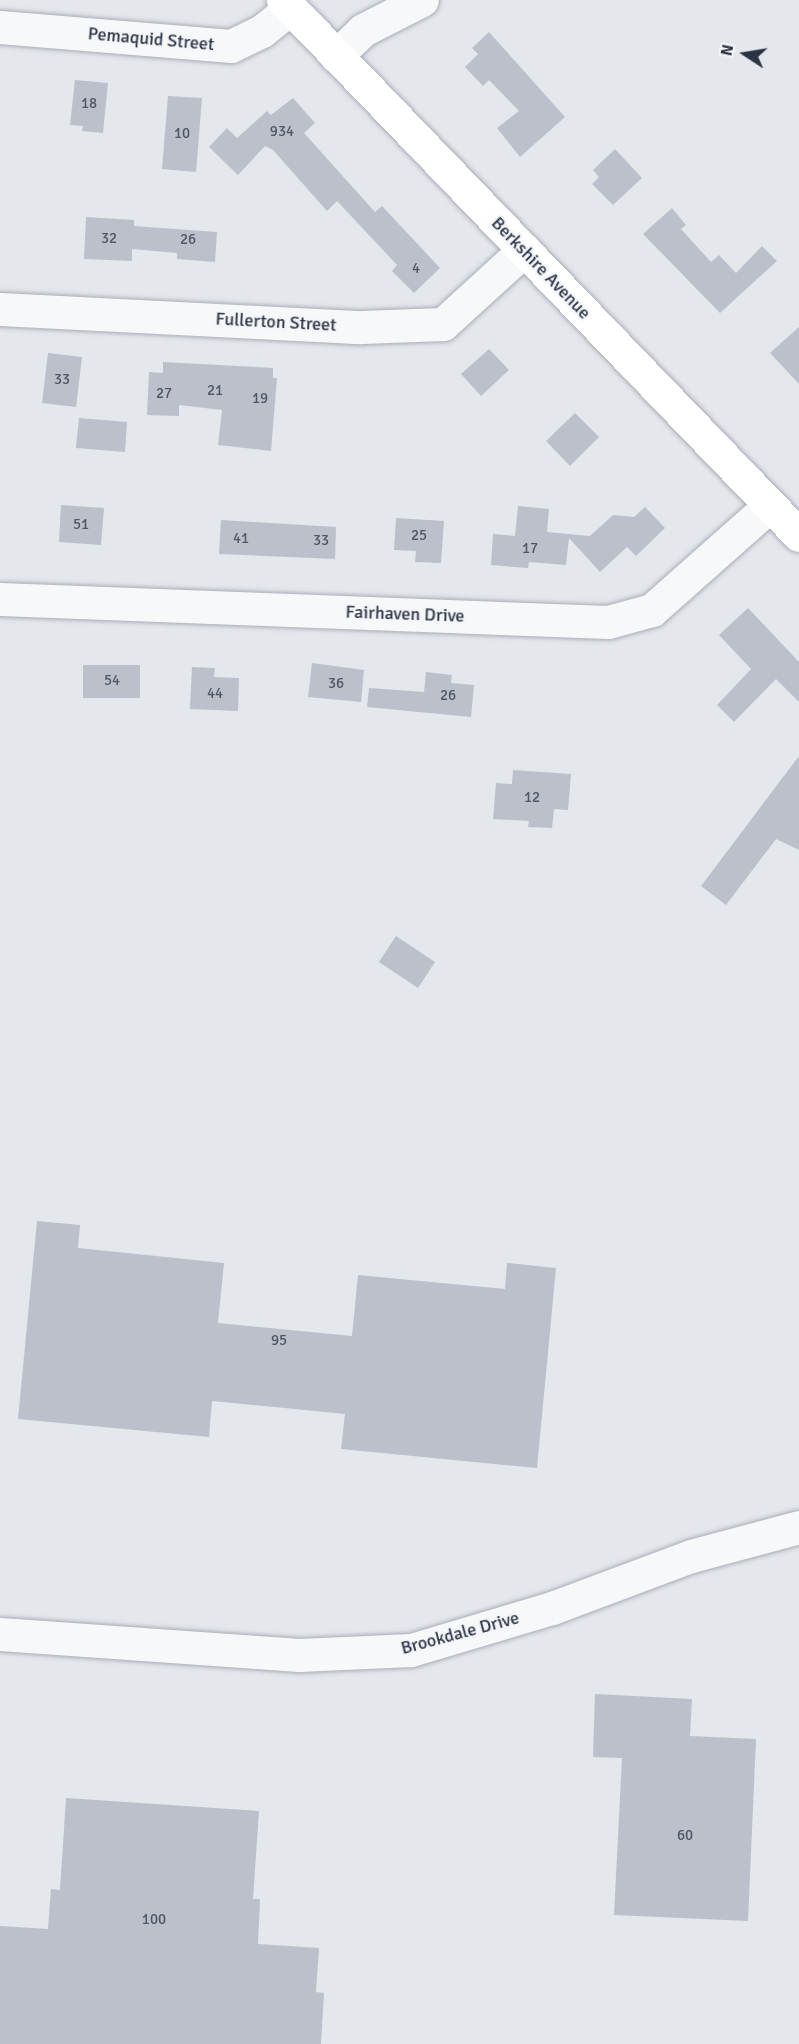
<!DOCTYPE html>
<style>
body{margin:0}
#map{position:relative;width:799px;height:2044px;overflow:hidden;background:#e4e7ec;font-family:Signika,sans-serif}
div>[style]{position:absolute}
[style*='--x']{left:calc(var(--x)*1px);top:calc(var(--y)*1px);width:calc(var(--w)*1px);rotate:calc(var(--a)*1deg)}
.building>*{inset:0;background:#bbc0ca}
.roads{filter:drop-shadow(0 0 2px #a9aeb7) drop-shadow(0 0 2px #a9aeb7)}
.minor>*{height:33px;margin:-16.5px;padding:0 16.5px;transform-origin:16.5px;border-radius:16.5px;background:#f7f8fa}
.major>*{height:33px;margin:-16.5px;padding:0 16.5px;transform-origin:16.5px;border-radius:16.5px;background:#fff}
span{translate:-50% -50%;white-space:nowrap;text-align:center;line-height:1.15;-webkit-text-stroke:5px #f4f6f9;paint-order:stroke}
.number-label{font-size:15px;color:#4f5766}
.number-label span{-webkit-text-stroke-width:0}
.street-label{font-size:18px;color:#2b3445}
.north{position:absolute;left:715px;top:24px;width:60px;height:60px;-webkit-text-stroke:4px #f4f6f9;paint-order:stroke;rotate:282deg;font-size:16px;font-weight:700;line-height:24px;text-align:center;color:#2b3445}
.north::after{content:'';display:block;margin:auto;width:21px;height:27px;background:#2b3445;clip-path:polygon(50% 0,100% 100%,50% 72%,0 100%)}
</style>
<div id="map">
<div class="building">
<div style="clip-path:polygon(489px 32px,565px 117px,520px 157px,497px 128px,519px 111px,489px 80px,483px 86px,465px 67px,478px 54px,472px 48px)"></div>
<div style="clip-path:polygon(75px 80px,108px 83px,103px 133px,82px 131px,83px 126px,70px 125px)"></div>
<div style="clip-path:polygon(168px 96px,202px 98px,196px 172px,162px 169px)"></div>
<div style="clip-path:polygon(293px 98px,315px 123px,304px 133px,375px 212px,382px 206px,440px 268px,414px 293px,392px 271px,397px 265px,337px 201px,327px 211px,273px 150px,265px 146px,238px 175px,209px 147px,227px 128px,237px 138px,267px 111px,271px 115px)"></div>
<div style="clip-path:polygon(615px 149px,642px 178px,613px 205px,592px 184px,599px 177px,593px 170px)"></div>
<div style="clip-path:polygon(672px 208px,686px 225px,681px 229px,711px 262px,719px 255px,736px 273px,762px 246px,777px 261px,720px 313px,643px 234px)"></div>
<div style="clip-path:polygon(86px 217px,134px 220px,134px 226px,217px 232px,215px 262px,177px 259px,177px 253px,132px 249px,132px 261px,84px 259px)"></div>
<div style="clip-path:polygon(799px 327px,799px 384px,770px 353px)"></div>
<div style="clip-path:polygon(489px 349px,509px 370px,481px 396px,461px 374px)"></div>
<div style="clip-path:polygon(48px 353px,82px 357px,76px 407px,42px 403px)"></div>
<div style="clip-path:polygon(163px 362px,273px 368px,273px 378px,277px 378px,271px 451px,218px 445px,222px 410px,179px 405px,179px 416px,147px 415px,149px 372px,163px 373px)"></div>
<div style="clip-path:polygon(575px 413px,599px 437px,570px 466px,546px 441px)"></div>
<div style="clip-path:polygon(79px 418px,127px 422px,125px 452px,76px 448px)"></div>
<div style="clip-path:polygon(61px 505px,104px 508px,101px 545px,59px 542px)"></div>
<div style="clip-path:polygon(518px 506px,549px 509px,547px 532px,590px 536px,613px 515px,634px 517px,645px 507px,665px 528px,636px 556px,627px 547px,600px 572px,569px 538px,566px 565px,529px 562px,528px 568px,491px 565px,493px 534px,515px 536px)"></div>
<div style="clip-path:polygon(396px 518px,444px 521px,441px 563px,415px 562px,416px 551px,394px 550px)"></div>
<div style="clip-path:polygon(221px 520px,336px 527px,335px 559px,219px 554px)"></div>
<div style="clip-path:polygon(748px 608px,799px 662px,799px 702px,776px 679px,734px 722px,717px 705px,751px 669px,719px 635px)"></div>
<div style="clip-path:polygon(312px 663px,364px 670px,361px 702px,308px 697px)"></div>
<div style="clip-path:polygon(83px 665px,140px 665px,140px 698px,83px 698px)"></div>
<div style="clip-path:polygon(192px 667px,215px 668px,214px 677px,239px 678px,238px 711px,190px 709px)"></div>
<div style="clip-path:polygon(426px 672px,452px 675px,451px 683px,474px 685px,471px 717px,367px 707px,369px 688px,424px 692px)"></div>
<div style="clip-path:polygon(799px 756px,799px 850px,776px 839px,726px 905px,701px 886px)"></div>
<div style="clip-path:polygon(513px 770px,571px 774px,568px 810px,554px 809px,552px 828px,528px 827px,529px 821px,493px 819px,496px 783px,512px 784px)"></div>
<div style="clip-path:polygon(396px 936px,435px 962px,418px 988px,379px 962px)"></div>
<div style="clip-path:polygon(37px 1221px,80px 1225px,78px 1248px,224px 1263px,218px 1323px,352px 1336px,358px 1275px,505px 1289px,507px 1263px,556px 1268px,537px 1468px,341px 1449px,345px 1414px,212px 1401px,209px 1437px,18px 1419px)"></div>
<div style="clip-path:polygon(595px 1694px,692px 1699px,690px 1736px,756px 1739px,748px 1921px,614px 1915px,622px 1758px,593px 1757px)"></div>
<div style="clip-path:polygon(66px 1798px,259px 1811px,253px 1899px,260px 1899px,258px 1944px,319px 1948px,316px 1992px,324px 1993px,321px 2044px,0 2044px,0 1926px,48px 1929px,51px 1889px,60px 1890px)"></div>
</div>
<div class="roads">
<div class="minor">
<div style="--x:0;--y:27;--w:232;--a:4.7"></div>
<div style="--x:231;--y:46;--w:34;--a:-26"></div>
<div style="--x:262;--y:31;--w:36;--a:-39"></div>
<div style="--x:336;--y:56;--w:37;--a:-44"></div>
<div style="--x:363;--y:30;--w:66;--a:-27"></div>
<div style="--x:0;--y:309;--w:361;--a:2.9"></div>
<div style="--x:361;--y:327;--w:82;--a:-2.1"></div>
<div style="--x:443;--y:324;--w:110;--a:-42.4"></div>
<div style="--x:0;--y:599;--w:608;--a:2.17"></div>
<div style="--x:608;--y:622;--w:46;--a:-15.3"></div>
<div style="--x:652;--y:610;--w:157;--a:-41.6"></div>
<div style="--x:0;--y:1634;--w:300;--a:4"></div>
<div style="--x:299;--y:1655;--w:112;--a:-2.6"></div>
<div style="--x:411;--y:1650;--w:147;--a:-16.6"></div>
<div style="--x:552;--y:1608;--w:148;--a:-20.5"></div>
<div style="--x:691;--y:1556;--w:112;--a:-15"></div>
</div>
<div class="major">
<div style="--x:283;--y:0;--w:743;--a:46.04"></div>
</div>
</div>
<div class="number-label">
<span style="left:89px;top:104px">18</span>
<span style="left:282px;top:132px">934</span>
<span style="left:182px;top:134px">10</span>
<span style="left:109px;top:239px">32</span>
<span style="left:188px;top:240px">26</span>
<span style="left:416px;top:269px">4</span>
<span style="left:62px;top:380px">33</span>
<span style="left:215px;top:391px">21</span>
<span style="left:164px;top:394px">27</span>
<span style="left:260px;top:399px">19</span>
<span style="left:81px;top:525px">51</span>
<span style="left:419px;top:536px">25</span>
<span style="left:241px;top:539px">41</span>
<span style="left:321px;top:541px">33</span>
<span style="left:530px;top:549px">17</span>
<span style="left:112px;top:681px">54</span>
<span style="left:336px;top:684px">36</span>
<span style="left:215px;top:694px">44</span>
<span style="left:448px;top:696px">26</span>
<span style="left:532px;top:798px">12</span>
<span style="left:279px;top:1341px">95</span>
<span style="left:685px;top:1836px">60</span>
<span style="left:154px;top:1920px">100</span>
</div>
<div class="street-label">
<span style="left:151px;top:39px;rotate:5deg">Pemaquid Street</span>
<span style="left:541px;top:268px;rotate:46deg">Berkshire Avenue</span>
<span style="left:276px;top:322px;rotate:3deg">Fullerton Street</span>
<span style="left:405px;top:614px;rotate:2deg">Fairhaven Drive</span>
<span style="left:460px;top:1633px;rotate:-15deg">Brookdale Drive</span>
</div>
<div class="north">N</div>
</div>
